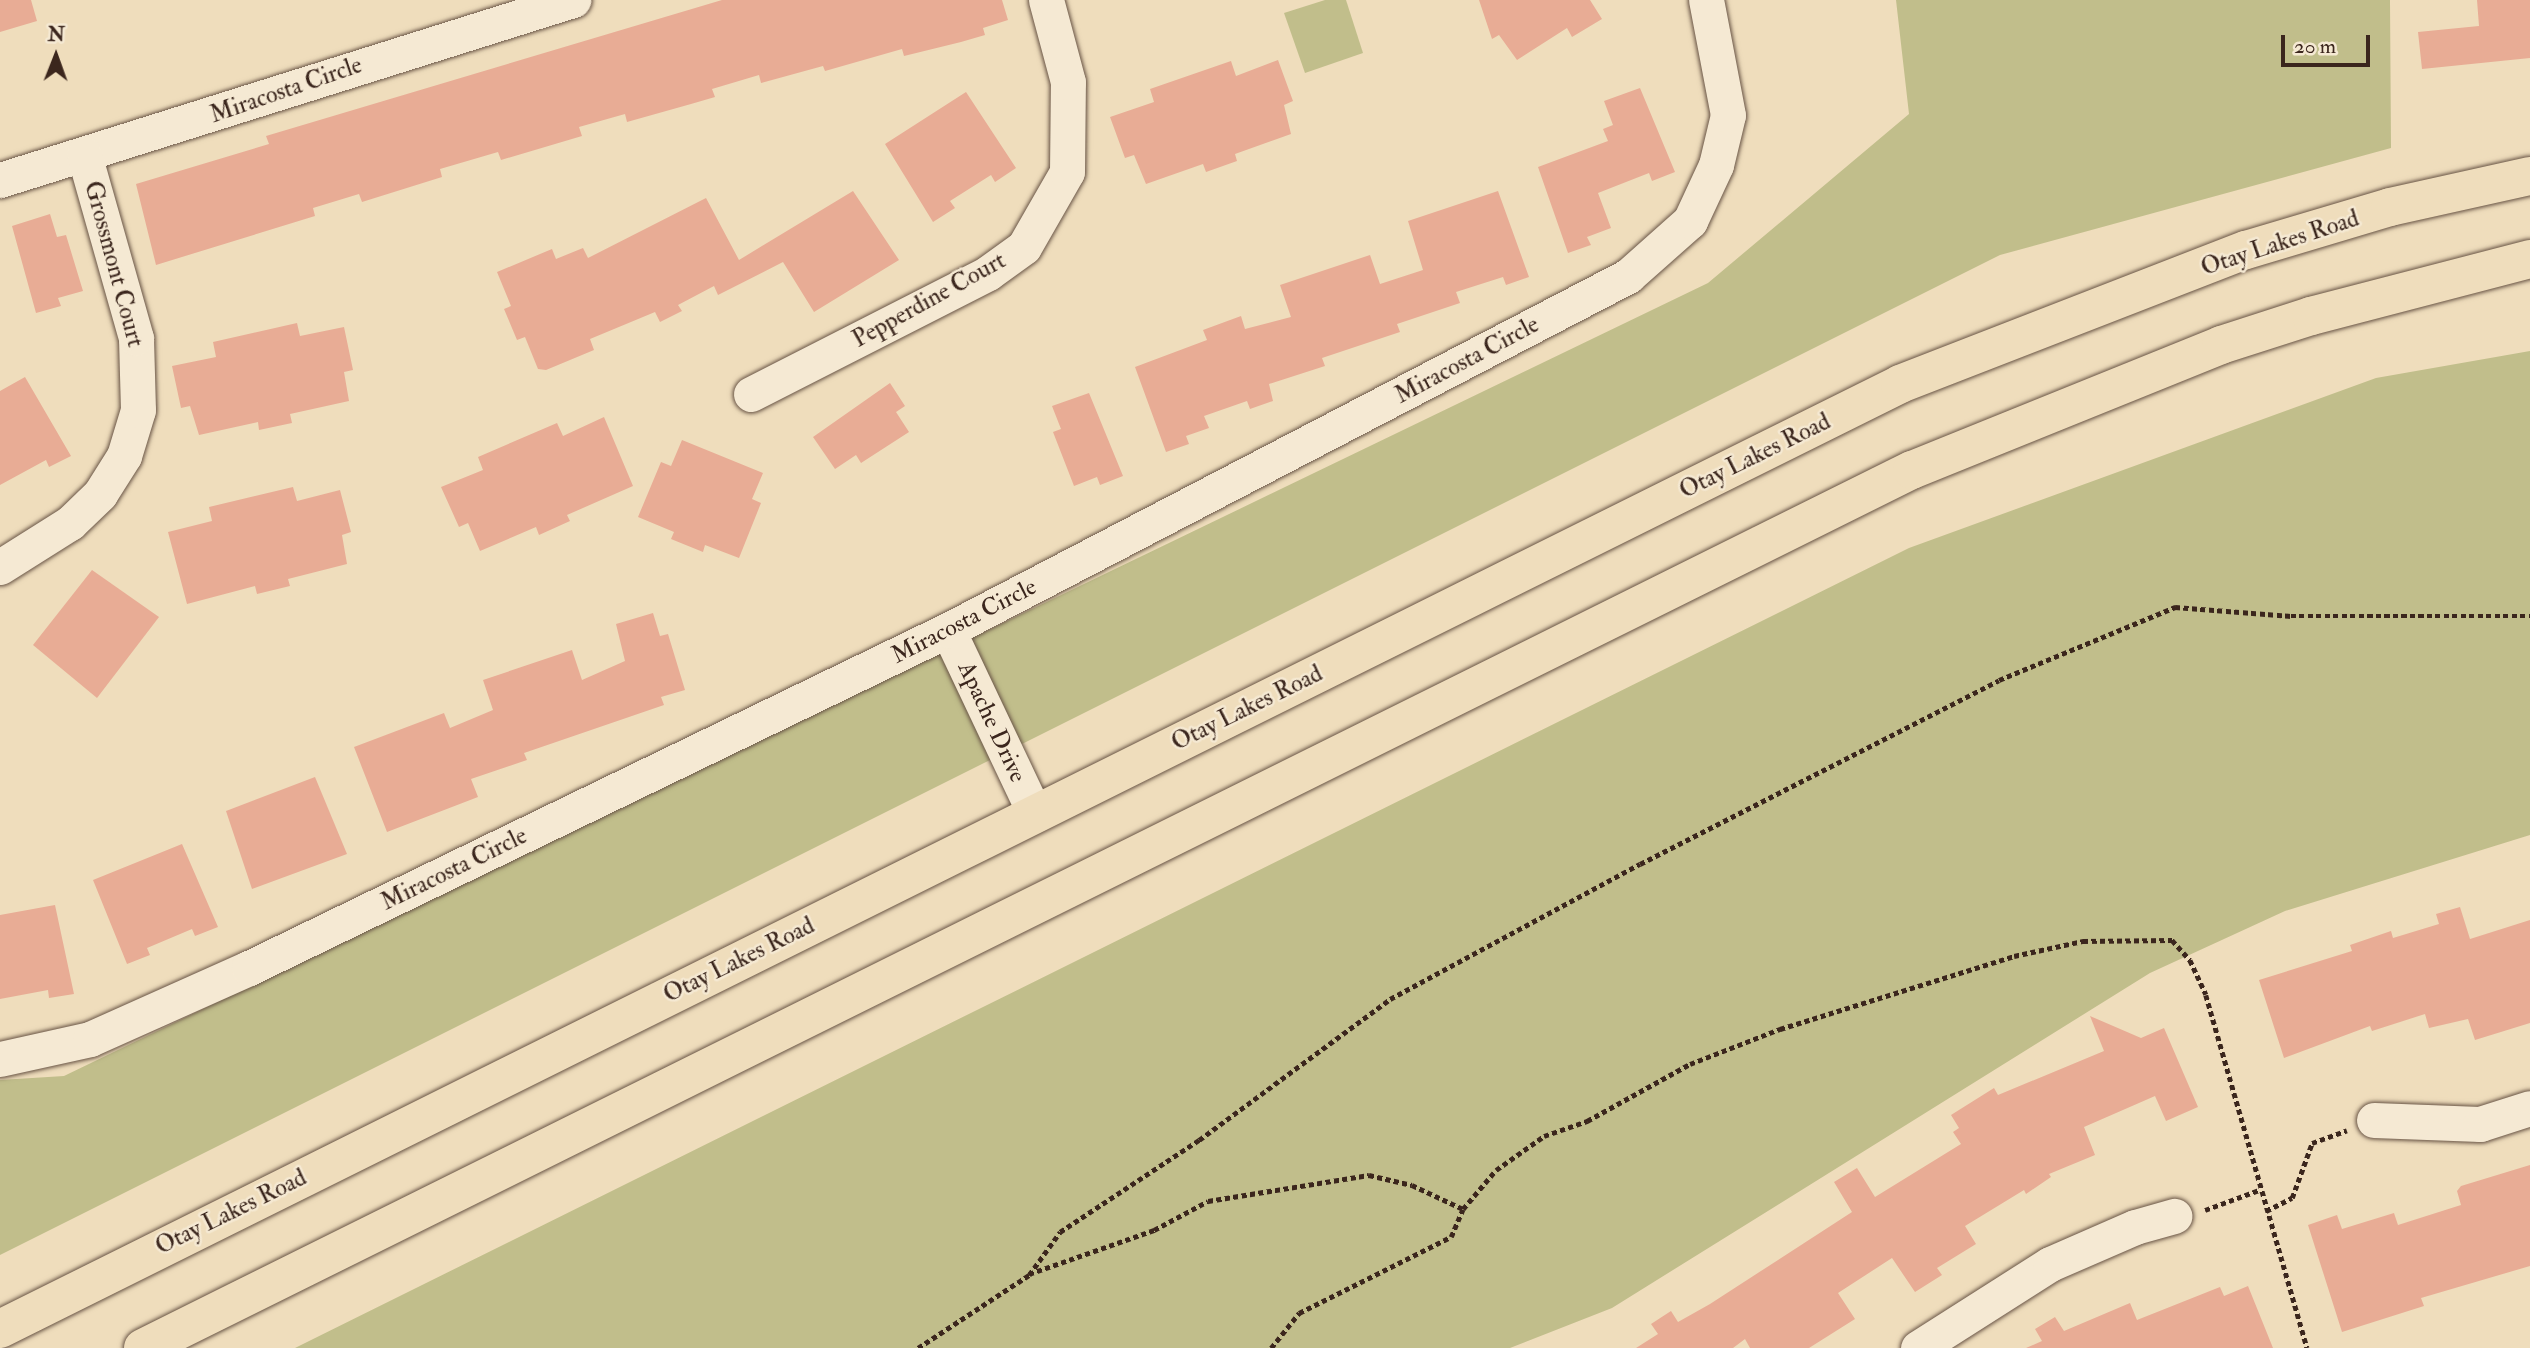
<!DOCTYPE html>
<style>
body{margin:0}
#map{position:relative;width:2530px;height:1348px;overflow:hidden;background:#efddbc;font-family:"IM FELL Double Pica",serif}
div>[style]{position:absolute}
[style*='--x']{left:calc(var(--x)*1px);top:calc(var(--y)*1px);width:calc(var(--w)*1px);rotate:calc(var(--a)*1deg)}
.green>*{inset:0;background:#c1be8b}
.building>*{inset:0;background:#e8ac95}
.path>*{height:4.5px;margin-top:-2.25px;transform-origin:0;background:repeating-linear-gradient(90deg,#3b261d 0 5px,transparent 0 8.5px)}
.roads{filter:drop-shadow(0 0 2px #685445) drop-shadow(0 0 2px #685445)}
.street>*{height:35px;margin:-17.5px;padding:0 17.5px;transform-origin:17.5px;border-radius:17.5px;background:#f5e9d3}
.primary>*{height:38px;margin:-19px;padding:0 19px;transform-origin:19px;border-radius:19px;background:#efddbc}
span{translate:-50% -50%;white-space:nowrap;text-align:center;line-height:1.15;-webkit-text-stroke:5px #f5e9d3;paint-order:stroke}
.street-label{font-size:24px;color:#3b261d}
.north{position:absolute;left:21px;top:21px;width:70px;height:70px;-webkit-text-stroke:5px #f5e9d3;paint-order:stroke;rotate:1deg;font-size:19px;font-weight:700;line-height:28px;text-align:center;color:#3b261d}
.north::after{content:'';display:block;margin:auto;width:24px;height:32px;background:#3b261d;clip-path:polygon(50% 0,100% 100%,50% 72%,0 100%)}
.scale{position:absolute;left:2281px;top:35px;width:89px;height:32px;box-sizing:border-box;border:4px solid #3b261d;border-top:0;padding-left:9px;font-size:21px;line-height:24px;white-space:nowrap;color:#3b261d;-webkit-text-stroke:5px #f5e9d3;paint-order:stroke}
</style>
<div id="map">
<div class="green">
<div style="clip-path:polygon(1325px 0,1346px 0,1363px 53px,1305px 73px,1284px 13px)"></div>
<div style="clip-path:polygon(1896px 0,2390px 0,2391px 148px,2000px 255px,0 1255px,0 1080px,64px 1076px,1708px 283px,1909px 114px)"></div>
<div style="clip-path:polygon(2530px 351px,2530px 835px,2285px 911px,2150px 973px,1612px 1308px,1510px 1348px,295px 1348px,1909px 548px,2376px 378px)"></div>
</div>
<div class="building">
<div style="clip-path:polygon(0 0,31px 0,37px 21px,0 32px)"></div>
<div style="clip-path:polygon(722px 0,1002px 0,1008px 20px,983px 28px,985px 35px,961px 42px,904px 56px,902px 49px,825px 71px,823px 66px,761px 83px,759px 75px,712px 89px,715px 97px,691px 104px,627px 122px,625px 114px,579px 127px,582px 136px,501px 160px,498px 152px,440px 169px,442px 177px,362px 202px,359px 194px,313px 208px,315px 216px,156px 265px,136px 184px,269px 144px,266px 136px)"></div>
<div style="clip-path:polygon(1479px 0,1590px 0,1602px 19px,1572px 37px,1567px 28px,1517px 60px,1499px 35px,1492px 39px)"></div>
<div style="clip-path:polygon(2477px 0,2530px 0,2530px 58px,2422px 69px,2418px 32px,2479px 26px)"></div>
<div style="clip-path:polygon(1278px 60px,1293px 101px,1284px 105px,1291px 134px,1235px 154px,1237px 161px,1206px 172px,1203px 164px,1146px 184px,1134px 155px,1125px 158px,1110px 117px,1154px 102px,1150px 89px,1231px 61px,1236px 76px)"></div>
<div style="clip-path:polygon(1640px 88px,1675px 172px,1652px 181px,1649px 173px,1598px 193px,1611px 228px,1587px 237px,1591px 245px,1568px 253px,1538px 167px,1608px 141px,1603px 129px,1613px 125px,1604px 101px)"></div>
<div style="clip-path:polygon(966px 92px,1016px 168px,995px 182px,991px 175px,950px 201px,955px 208px,933px 222px,885px 144px)"></div>
<div style="clip-path:polygon(853px 191px,899px 260px,814px 312px,783px 262px,718px 295px,714px 286px,678px 305px,682px 311px,660px 322px,655px 312px,590px 339px,594px 350px,546px 370px,538px 369px,525px 337px,517px 340px,504px 309px,511px 306px,497px 272px,552px 249px,556px 259px,583px 248px,588px 258px,706px 198px,739px 260px)"></div>
<div style="clip-path:polygon(1498px 191px,1529px 277px,1506px 285px,1503px 277px,1456px 292px,1460px 303px,1397px 324px,1400px 332px,1322px 358px,1325px 366px,1269px 384px,1273px 401px,1250px 409px,1247px 401px,1204px 416px,1209px 428px,1186px 436px,1189px 444px,1166px 452px,1135px 367px,1207px 340px,1203px 330px,1241px 316px,1245px 329px,1291px 317px,1280px 285px,1370px 255px,1380px 284px,1423px 270px,1408px 221px)"></div>
<div style="clip-path:polygon(50px 214px,57px 237px,66px 235px,83px 291px,58px 298px,61px 306px,36px 313px,12px 226px)"></div>
<div style="clip-path:polygon(297px 323px,300px 336px,344px 327px,353px 370px,344px 372px,349px 401px,290px 414px,292px 423px,259px 430px,258px 422px,199px 435px,190px 406px,181px 408px,172px 366px,216px 357px,213px 342px)"></div>
<div style="clip-path:polygon(25px 377px,71px 456px,49px 467px,46px 460px,0 485px,0 391px)"></div>
<div style="clip-path:polygon(890px 383px,905px 406px,896px 412px,909px 432px,861px 463px,856px 455px,835px 469px,813px 437px)"></div>
<div style="clip-path:polygon(1089px 393px,1123px 476px,1100px 485px,1097px 477px,1074px 486px,1053px 432px,1061px 429px,1052px 406px)"></div>
<div style="clip-path:polygon(604px 417px,633px 486px,567px 515px,570px 521px,539px 535px,536px 527px,480px 551px,468px 523px,459px 527px,441px 487px,483px 470px,478px 457px,557px 423px,563px 436px)"></div>
<div style="clip-path:polygon(682px 440px,763px 473px,752px 499px,761px 503px,739px 558px,705px 545px,703px 552px,671px 539px,674px 532px,638px 517px,661px 462px,671px 466px)"></div>
<div style="clip-path:polygon(293px 487px,297px 501px,340px 490px,351px 532px,342px 535px,347px 564px,288px 579px,290px 586px,257px 594px,255px 586px,187px 604px,168px 532px,212px 521px,209px 507px)"></div>
<div style="clip-path:polygon(92px 570px,159px 617px,97px 698px,33px 645px)"></div>
<div style="clip-path:polygon(653px 613px,660px 636px,668px 634px,685px 690px,661px 697px,664px 705px,524px 753px,527px 760px,471px 779px,478px 797px,387px 832px,354px 747px,444px 713px,450px 728px,493px 710px,483px 680px,572px 650px,582px 680px,625px 661px,616px 624px)"></div>
<div style="clip-path:polygon(315px 777px,347px 854px,252px 889px,226px 811px)"></div>
<div style="clip-path:polygon(182px 844px,218px 927px,195px 936px,192px 929px,147px 948px,150px 955px,127px 964px,93px 880px)"></div>
<div style="clip-path:polygon(55px 905px,74px 994px,49px 998px,48px 990px,0 999px,0 915px)"></div>
<div style="clip-path:polygon(2460px 907px,2470px 939px,2530px 920px,2530px 1023px,2475px 1040px,2468px 1019px,2429px 1028px,2425px 1014px,2372px 1031px,2370px 1026px,2284px 1058px,2259px 980px,2352px 951px,2350px 945px,2391px 931px,2393px 938px,2439px 924px,2436px 914px)"></div>
<div style="clip-path:polygon(2090px 1016px,2141px 1038px,2164px 1028px,2198px 1107px,2166px 1121px,2155px 1096px,2084px 1127px,2095px 1155px,2049px 1174px,2051px 1177px,2026px 1194px,2024px 1190px,1965px 1226px,1976px 1244px,1937px 1268px,1942px 1275px,1915px 1292px,1892px 1258px,1838px 1293px,1855px 1319px,1809px 1348px,1750px 1348px,1745px 1339px,1733px 1348px,1636px 1348px,1658px 1334px,1651px 1324px,1671px 1311px,1678px 1322px,1710px 1304px,1852px 1212px,1834px 1182px,1857px 1168px,1875px 1197px,1961px 1144px,1953px 1132px,1959px 1128px,1951px 1115px,1994px 1088px,1998px 1095px,2104px 1051px)"></div>
<div style="clip-path:polygon(2530px 1165px,2530px 1266px,2421px 1298px,2424px 1306px,2342px 1332px,2308px 1225px,2337px 1215px,2342px 1229px,2394px 1213px,2398px 1225px,2461px 1205px,2457px 1191px,2461px 1186px)"></div>
<div style="clip-path:polygon(2248px 1286px,2273px 1348px,2026px 1348px,2042px 1341px,2035px 1329px,2055px 1317px,2064px 1331px,2130px 1303px,2137px 1320px,2220px 1287px,2224px 1296px)"></div>
</div>
<div class="path">
<div style="--x:2205;--y:1210;--w:58;--a:-20.3"></div>
<div style="--x:2266;--y:1211;--w:29;--a:-27"></div>
<div style="--x:2292;--y:1198;--w:59;--a:-70"></div>
<div style="--x:2312;--y:1143;--w:37;--a:-20"></div>
<div style="--x:1029;--y:1274;--w:133;--a:-19.4"></div>
<div style="--x:1154;--y:1230;--w:61;--a:-28.2"></div>
<div style="--x:1208;--y:1201;--w:163;--a:-9.2"></div>
<div style="--x:1369;--y:1175;--w:44;--a:13.1"></div>
<div style="--x:1412;--y:1185;--w:56;--a:25.2"></div>
<div style="--x:918;--y:1348;--w:133;--a:-33.3"></div>
<div style="--x:1029;--y:1275;--w:53;--a:-54.2"></div>
<div style="--x:1060;--y:1232;--w:167;--a:-33.5"></div>
<div style="--x:1199;--y:1140;--w:237;--a:-36.4"></div>
<div style="--x:1390;--y:999;--w:284;--a:-28.4"></div>
<div style="--x:1640;--y:864;--w:403;--a:-27.1"></div>
<div style="--x:1999;--y:680;--w:191;--a:-22.5"></div>
<div style="--x:2175;--y:607;--w:116;--a:4.4"></div>
<div style="--x:2291;--y:616;--w:239;--a:0"></div>
<div style="--x:1271;--y:1348;--w:45;--a:-51.3"></div>
<div style="--x:1299;--y:1313;--w:170;--a:-26.6"></div>
<div style="--x:1451;--y:1237;--w:30;--a:-67"></div>
<div style="--x:1463;--y:1209;--w:51;--a:-49.8"></div>
<div style="--x:1496;--y:1170;--w:59;--a:-35.3"></div>
<div style="--x:1544;--y:1136;--w:46;--a:-19.2"></div>
<div style="--x:1587;--y:1121;--w:118;--a:-29"></div>
<div style="--x:1690;--y:1064;--w:97;--a:-21.3"></div>
<div style="--x:1780;--y:1029;--w:245;--a:-17.3"></div>
<div style="--x:2014;--y:956;--w:71;--a:-12.3"></div>
<div style="--x:2083;--y:941;--w:89;--a:-0.6"></div>
<div style="--x:2172;--y:940;--w:27;--a:48"></div>
<div style="--x:2190;--y:960;--w:38;--a:65"></div>
<div style="--x:2206;--y:995;--w:367;--a:74"></div>
</div>
<div class="roads">
<div class="street">
<div style="--x:0;--y:180;--w:601;--a:-17.44"></div>
<div style="--x:751;--y:394;--w:266;--a:-27"></div>
<div style="--x:988;--y:273;--w:44;--a:-35.8"></div>
<div style="--x:1024;--y:247;--w:86;--a:-60.2"></div>
<div style="--x:1067;--y:172;--w:90;--a:-89.4"></div>
<div style="--x:1068;--y:82;--w:85;--a:-105"></div>
<div style="--x:0;--y:567;--w:83;--a:-32.2"></div>
<div style="--x:70;--y:523;--w:42;--a:-44"></div>
<div style="--x:100;--y:494;--w:45;--a:-57.7"></div>
<div style="--x:124;--y:456;--w:48;--a:-73.1"></div>
<div style="--x:138;--y:410;--w:72;--a:-91.6"></div>
<div style="--x:136;--y:338;--w:191;--a:-105.8"></div>
<div style="--x:948;--y:630;--w:204;--a:64.7"></div>
<div style="--x:0;--y:1059;--w:92;--a:-12.5"></div>
<div style="--x:90;--y:1039;--w:174;--a:-24.1"></div>
<div style="--x:249;--y:968;--w:776;--a:-25.81"></div>
<div style="--x:948;--y:630;--w:767;--a:-27.5"></div>
<div style="--x:1628;--y:276;--w:83;--a:-41.6"></div>
<div style="--x:1690;--y:221;--w:62;--a:-65.1"></div>
<div style="--x:1716;--y:165;--w:51;--a:-76.5"></div>
<div style="--x:1728;--y:115;--w:117;--a:-100.8"></div>
<div style="--x:2374;--y:1120;--w:106;--a:2.2"></div>
<div style="--x:2480;--y:1124;--w:52;--a:-17.7"></div>
<div style="--x:1918;--y:1348;--w:156;--a:-32.5"></div>
<div style="--x:2050;--y:1264;--w:93;--a:-23.5"></div>
<div style="--x:2135;--y:1227;--w:41;--a:-15.8"></div>
</div>
<div class="primary">
<div style="--x:0;--y:1329;--w:2122;--a:-26.44"></div>
<div style="--x:1900;--y:384;--w:371;--a:-21.2"></div>
<div style="--x:2246;--y:250;--w:150;--a:-16.6"></div>
<div style="--x:2390;--y:207;--w:143;--a:-12.5"></div>
<div style="--x:143;--y:1348;--w:1975;--a:-26.4"></div>
<div style="--x:1912;--y:470;--w:333;--a:-22"></div>
<div style="--x:2221;--y:345;--w:95;--a:-17.9"></div>
<div style="--x:2311;--y:316;--w:226;--a:-14.6"></div>
</div>
</div>
<div class="street-label">
<span style="left:286px;top:90px;rotate:-19deg">Miracosta Circle</span>
<span style="left:2280px;top:243px;rotate:-18deg">Otay Lakes Road</span>
<span style="left:114px;top:264px;rotate:75deg">Grossmont Court</span>
<span style="left:929px;top:300px;rotate:-29deg">Pepperdine Court</span>
<span style="left:1467px;top:360px;rotate:-28deg">Miracosta Circle</span>
<span style="left:1755px;top:456px;rotate:-26deg">Otay Lakes Road</span>
<span style="left:964px;top:621px;rotate:-27deg">Miracosta Circle</span>
<span style="left:1247px;top:708px;rotate:-26deg">Otay Lakes Road</span>
<span style="left:992px;top:722px;rotate:65deg">Apache Drive</span>
<span style="left:454px;top:869px;rotate:-26deg">Miracosta Circle</span>
<span style="left:739px;top:960px;rotate:-26deg">Otay Lakes Road</span>
<span style="left:231px;top:1212px;rotate:-26deg">Otay Lakes Road</span>
</div>
<div class="north">N</div>
<div class="scale">20 m</div>
</div>
